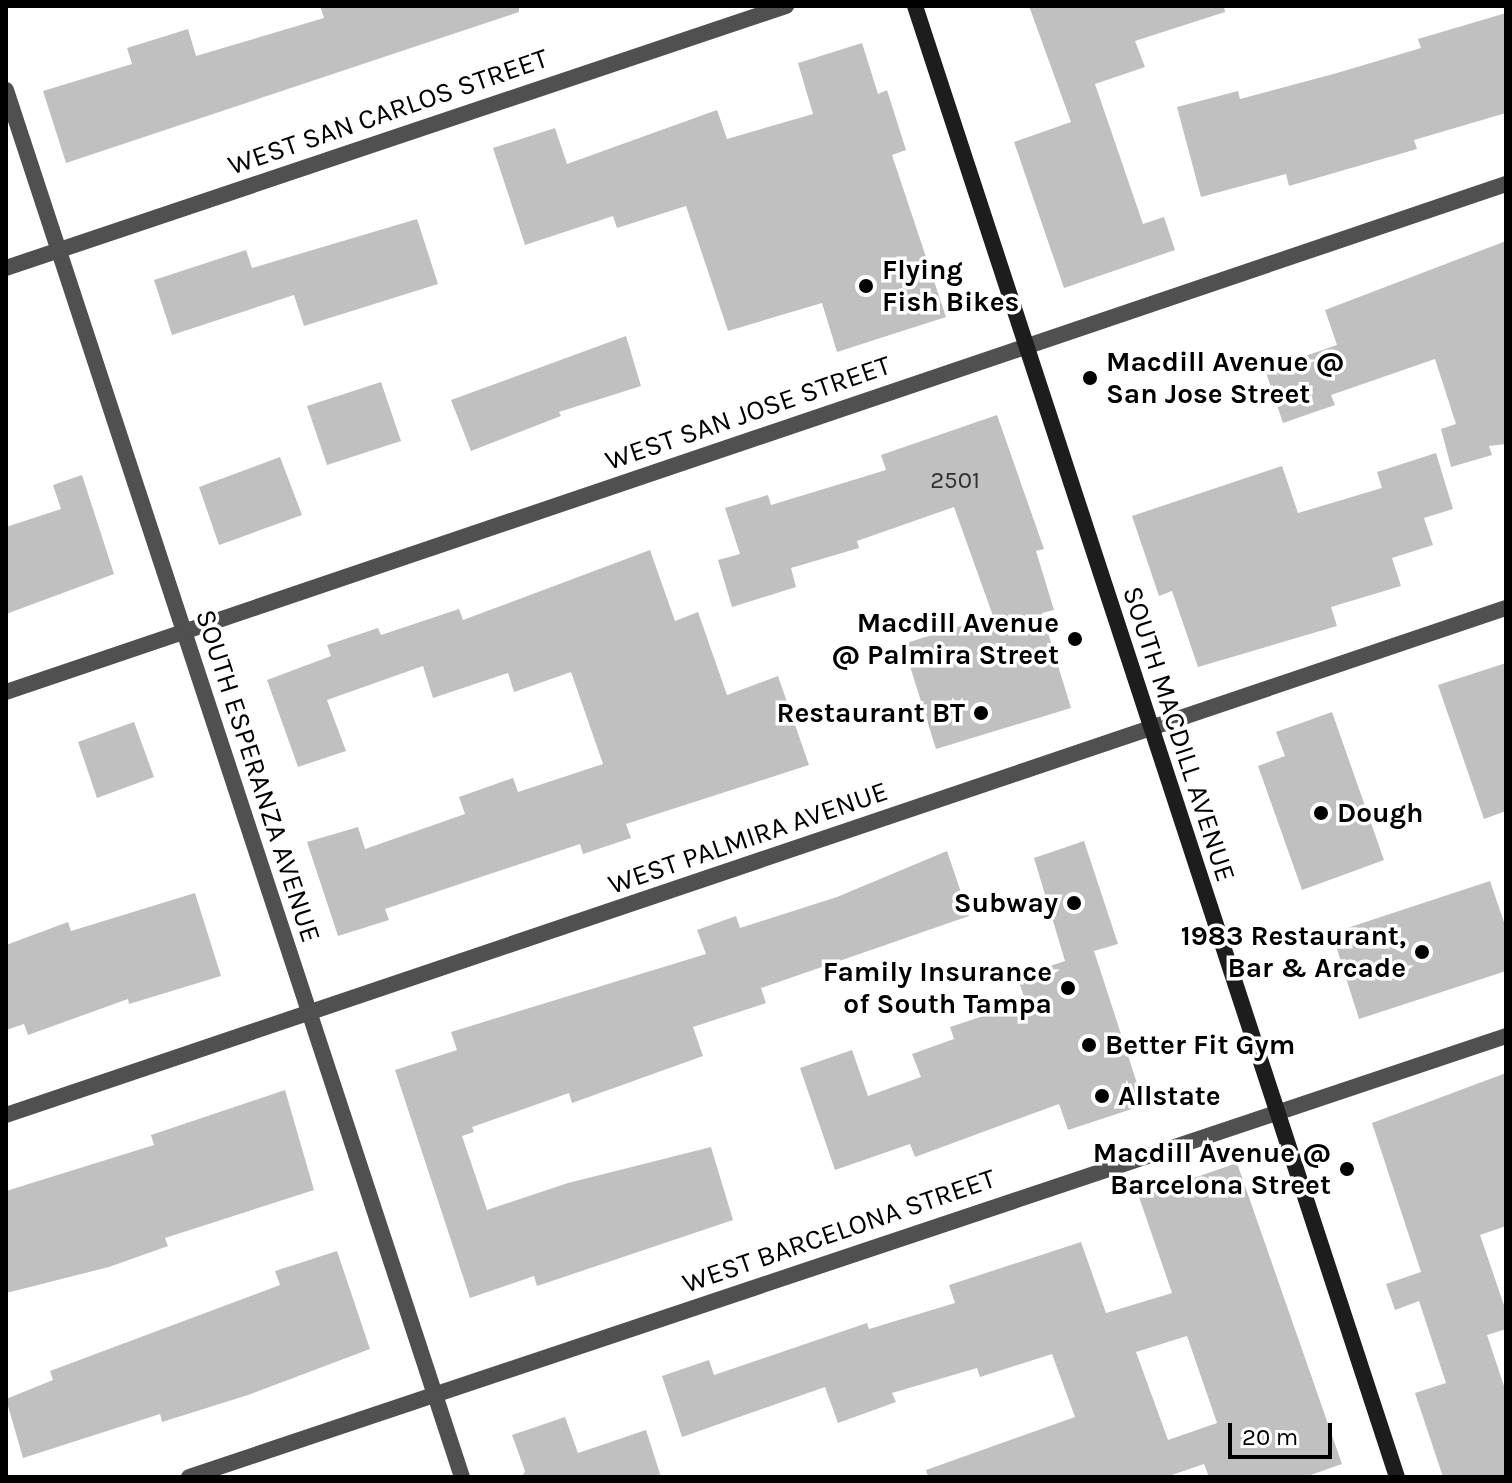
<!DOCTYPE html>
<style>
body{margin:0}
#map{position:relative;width:1512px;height:1483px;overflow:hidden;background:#fff;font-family:Karla,sans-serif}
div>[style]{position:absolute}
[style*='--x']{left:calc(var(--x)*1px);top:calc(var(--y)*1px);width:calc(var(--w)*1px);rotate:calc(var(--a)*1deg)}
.building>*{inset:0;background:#c0c0c0}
.street>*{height:16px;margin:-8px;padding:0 8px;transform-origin:8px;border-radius:8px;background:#505050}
.secondary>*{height:16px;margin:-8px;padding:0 8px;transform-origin:8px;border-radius:8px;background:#1d1d1d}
.dots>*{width:22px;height:22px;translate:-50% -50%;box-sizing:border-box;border:4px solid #fff;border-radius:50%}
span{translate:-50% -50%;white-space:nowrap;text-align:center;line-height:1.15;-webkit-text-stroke:7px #fff;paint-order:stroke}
.number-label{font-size:24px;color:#303030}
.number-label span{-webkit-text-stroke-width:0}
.street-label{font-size:28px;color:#000}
.poi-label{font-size:28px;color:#000;font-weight:700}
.left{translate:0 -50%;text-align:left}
.right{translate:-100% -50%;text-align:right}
.frame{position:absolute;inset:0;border:8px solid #000;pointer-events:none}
.scale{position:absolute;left:1228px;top:1423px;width:104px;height:36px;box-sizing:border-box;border:4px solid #000;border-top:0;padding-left:10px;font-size:24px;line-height:28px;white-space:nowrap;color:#000;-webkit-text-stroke:6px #fff;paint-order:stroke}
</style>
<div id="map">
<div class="building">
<div style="clip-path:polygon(320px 6px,519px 6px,519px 12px,66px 163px,43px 91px,132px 64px,127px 48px,188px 29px,196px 56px,324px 18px)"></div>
<div style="clip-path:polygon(1029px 6px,1224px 6px,1225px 12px,1135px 41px,1145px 67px,1095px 84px,1143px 224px,1164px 217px,1175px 250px,1064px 288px,1014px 142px,1071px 122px)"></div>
<div style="clip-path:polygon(1506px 13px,1506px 113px,1414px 140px,1417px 149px,1289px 186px,1286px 174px,1201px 197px,1177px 107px,1238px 91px,1240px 99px,1337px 73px,1421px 48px,1418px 39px)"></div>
<div style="clip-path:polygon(862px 43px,878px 94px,887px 90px,906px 150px,892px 155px,946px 317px,837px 352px,822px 303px,728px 331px,686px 206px,617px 228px,613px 216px,525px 245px,493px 148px,555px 128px,567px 164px,717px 110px,727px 139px,813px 114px,798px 63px)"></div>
<div style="clip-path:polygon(417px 219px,438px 284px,304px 326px,294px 295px,172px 335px,154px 280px,246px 250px,252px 268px)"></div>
<div style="clip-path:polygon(1506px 241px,1506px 444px,1489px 446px,1492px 455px,1451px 467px,1441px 429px,1456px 424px,1435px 359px,1331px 395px,1335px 405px,1283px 423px,1265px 370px,1337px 345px,1325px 310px)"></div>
<div style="clip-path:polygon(626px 336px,641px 386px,559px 412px,561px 416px,471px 451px,451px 400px)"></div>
<div style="clip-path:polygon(381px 382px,401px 441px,327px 465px,307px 406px)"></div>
<div style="clip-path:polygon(997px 415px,1044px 549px,1036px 551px,1054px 610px,1042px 613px,1071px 708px,936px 749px,903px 644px,993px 616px,954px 507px,857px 541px,859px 548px,791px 568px,796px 587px,732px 607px,718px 560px,740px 554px,725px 508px,768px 495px,771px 505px,886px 470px,881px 455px)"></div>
<div style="clip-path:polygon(1436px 453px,1453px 509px,1424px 518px,1433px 545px,1392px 558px,1401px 586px,1331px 607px,1337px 626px,1198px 667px,1172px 591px,1159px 596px,1132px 516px,1282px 466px,1298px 513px,1382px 488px,1377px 472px)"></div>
<div style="clip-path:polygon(280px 457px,302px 515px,219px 545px,199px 487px)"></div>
<div style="clip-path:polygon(82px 475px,114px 574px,6px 614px,6px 527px,61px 509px,53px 485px)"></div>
<div style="clip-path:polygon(650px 550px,675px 621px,698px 612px,727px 695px,778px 676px,809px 765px,626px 824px,631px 838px,583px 854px,580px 844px,385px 909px,389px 920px,338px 936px,307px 842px,358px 827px,365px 849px,465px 814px,459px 797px,513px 778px,518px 792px,603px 764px,571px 672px,514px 692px,508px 673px,433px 698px,423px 666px,327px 700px,346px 751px,298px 767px,267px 680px,331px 656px,327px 645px,378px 628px,381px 635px,459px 609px,463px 620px)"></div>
<div style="clip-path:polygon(1506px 663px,1506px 811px,1484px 819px,1438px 685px)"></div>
<div style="clip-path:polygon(1332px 712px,1384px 860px,1302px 890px,1258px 766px,1285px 756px,1276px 732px)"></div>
<div style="clip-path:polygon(134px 722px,154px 777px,97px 798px,78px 742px)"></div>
<div style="clip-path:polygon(1084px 841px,1118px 944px,1094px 951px,1144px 1105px,1068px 1130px,1059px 1104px,915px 1157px,910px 1144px,835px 1170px,800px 1068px,852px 1050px,868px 1096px,921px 1077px,912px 1054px,954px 1039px,950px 1027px,1026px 1002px,1017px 977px,1065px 961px,1034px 858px)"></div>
<div style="clip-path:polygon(947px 851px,969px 916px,761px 988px,766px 1003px,693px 1027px,703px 1056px,572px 1103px,569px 1093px,472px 1127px,474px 1132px,462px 1136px,487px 1210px,568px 1183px,711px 1147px,733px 1220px,537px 1286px,534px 1276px,470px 1298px,395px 1070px,457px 1050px,451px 1032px,706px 954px,697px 930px,736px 916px,740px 928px,837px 897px)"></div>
<div style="clip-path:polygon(1490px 881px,1506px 928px,1506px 971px,1359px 1019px,1332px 933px)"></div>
<div style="clip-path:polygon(195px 893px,221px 976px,129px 1004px,128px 999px,28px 1035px,24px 1024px,6px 1030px,6px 945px,68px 922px,71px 931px)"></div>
<div style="clip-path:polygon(1506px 1073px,1506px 1226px,1480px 1235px,1506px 1311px,1506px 1329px,1487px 1335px,1506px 1392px,1506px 1477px,1443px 1477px,1415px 1393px,1446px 1383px,1419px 1301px,1395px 1310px,1386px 1284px,1421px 1272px,1372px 1123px)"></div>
<div style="clip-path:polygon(285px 1090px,314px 1190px,165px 1238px,168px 1246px,109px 1267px,6px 1293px,6px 1191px,154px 1145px,151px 1135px)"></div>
<div style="clip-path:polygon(evenodd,1237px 1163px,1342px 1464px,1305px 1477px,1209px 1477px,1204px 1464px,1166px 1477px,928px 1477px,926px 1470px,1075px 1417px,1052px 1354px,980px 1377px,977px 1368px,892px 1393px,896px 1402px,838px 1423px,825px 1387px,682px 1437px,662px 1376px,709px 1360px,714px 1375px,867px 1323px,869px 1329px,955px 1303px,949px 1285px,1081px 1242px,1106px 1313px,1172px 1293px,1139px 1197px,1237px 1163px,1187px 1336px,1217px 1423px,1168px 1440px,1136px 1352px,1187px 1336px)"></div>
<div style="clip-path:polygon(337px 1251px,370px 1349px,248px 1395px,162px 1422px,160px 1414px,23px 1458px,6px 1399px,53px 1380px,50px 1371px,280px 1285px,275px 1271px)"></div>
<div style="clip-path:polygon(565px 1417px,578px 1453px,646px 1430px,661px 1477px,522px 1477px,525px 1471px,512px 1435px)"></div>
</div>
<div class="street">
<div style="--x:6;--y:90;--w:1460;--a:71.8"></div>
<div style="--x:6;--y:268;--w:823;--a:-18.57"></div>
<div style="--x:6;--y:692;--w:1584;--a:-18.71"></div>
<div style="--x:6;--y:1115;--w:1583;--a:-18.68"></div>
<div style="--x:189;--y:1477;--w:1389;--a:-18.51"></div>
</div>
<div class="secondary">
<div style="--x:915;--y:6;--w:1548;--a:71.86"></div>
</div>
<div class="dots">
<div style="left:866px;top:286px;background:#000"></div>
<div style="left:1090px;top:378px;background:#000"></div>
<div style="left:1075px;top:639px;background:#000"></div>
<div style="left:981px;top:713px;background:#000"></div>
<div style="left:1321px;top:813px;background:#000"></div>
<div style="left:1074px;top:903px;background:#000"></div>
<div style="left:1422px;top:952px;background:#000"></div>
<div style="left:1068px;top:988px;background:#000"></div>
<div style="left:1089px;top:1045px;background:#000"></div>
<div style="left:1102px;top:1096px;background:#000"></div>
<div style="left:1347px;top:1169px;background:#000"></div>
</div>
<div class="number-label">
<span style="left:955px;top:481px">2501</span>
</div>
<div class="street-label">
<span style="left:388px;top:112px;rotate:-19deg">WEST SAN CARLOS STREET</span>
<span style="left:748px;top:413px;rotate:-19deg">WEST SAN JOSE STREET</span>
<span style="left:1179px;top:734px;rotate:72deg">SOUTH MACDILL AVENUE</span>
<span style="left:258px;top:776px;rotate:72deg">SOUTH ESPERANZA AVENUE</span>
<span style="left:748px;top:838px;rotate:-19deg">WEST PALMIRA AVENUE</span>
<span style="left:839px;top:1231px;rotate:-19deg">WEST BARCELONA STREET</span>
</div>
<div class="poi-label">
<span class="left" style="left:882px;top:286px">Flying<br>Fish Bikes</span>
<span class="left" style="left:1106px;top:378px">Macdill Avenue @<br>San Jose Street</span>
<span class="right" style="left:1059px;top:639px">Macdill Avenue<br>@ Palmira Street</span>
<span class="right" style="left:965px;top:713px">Restaurant BT</span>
<span class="left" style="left:1337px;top:813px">Dough</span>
<span class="right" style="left:1058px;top:903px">Subway</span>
<span class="right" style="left:1406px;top:952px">1983 Restaurant,<br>Bar &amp; Arcade</span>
<span class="right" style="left:1052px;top:988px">Family Insurance<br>of South Tampa</span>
<span class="left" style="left:1105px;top:1045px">Better Fit Gym</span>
<span class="left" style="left:1118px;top:1096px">Allstate</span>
<span class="right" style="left:1331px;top:1169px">Macdill Avenue @<br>Barcelona Street</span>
</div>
<div class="frame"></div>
<div class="scale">20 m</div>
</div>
